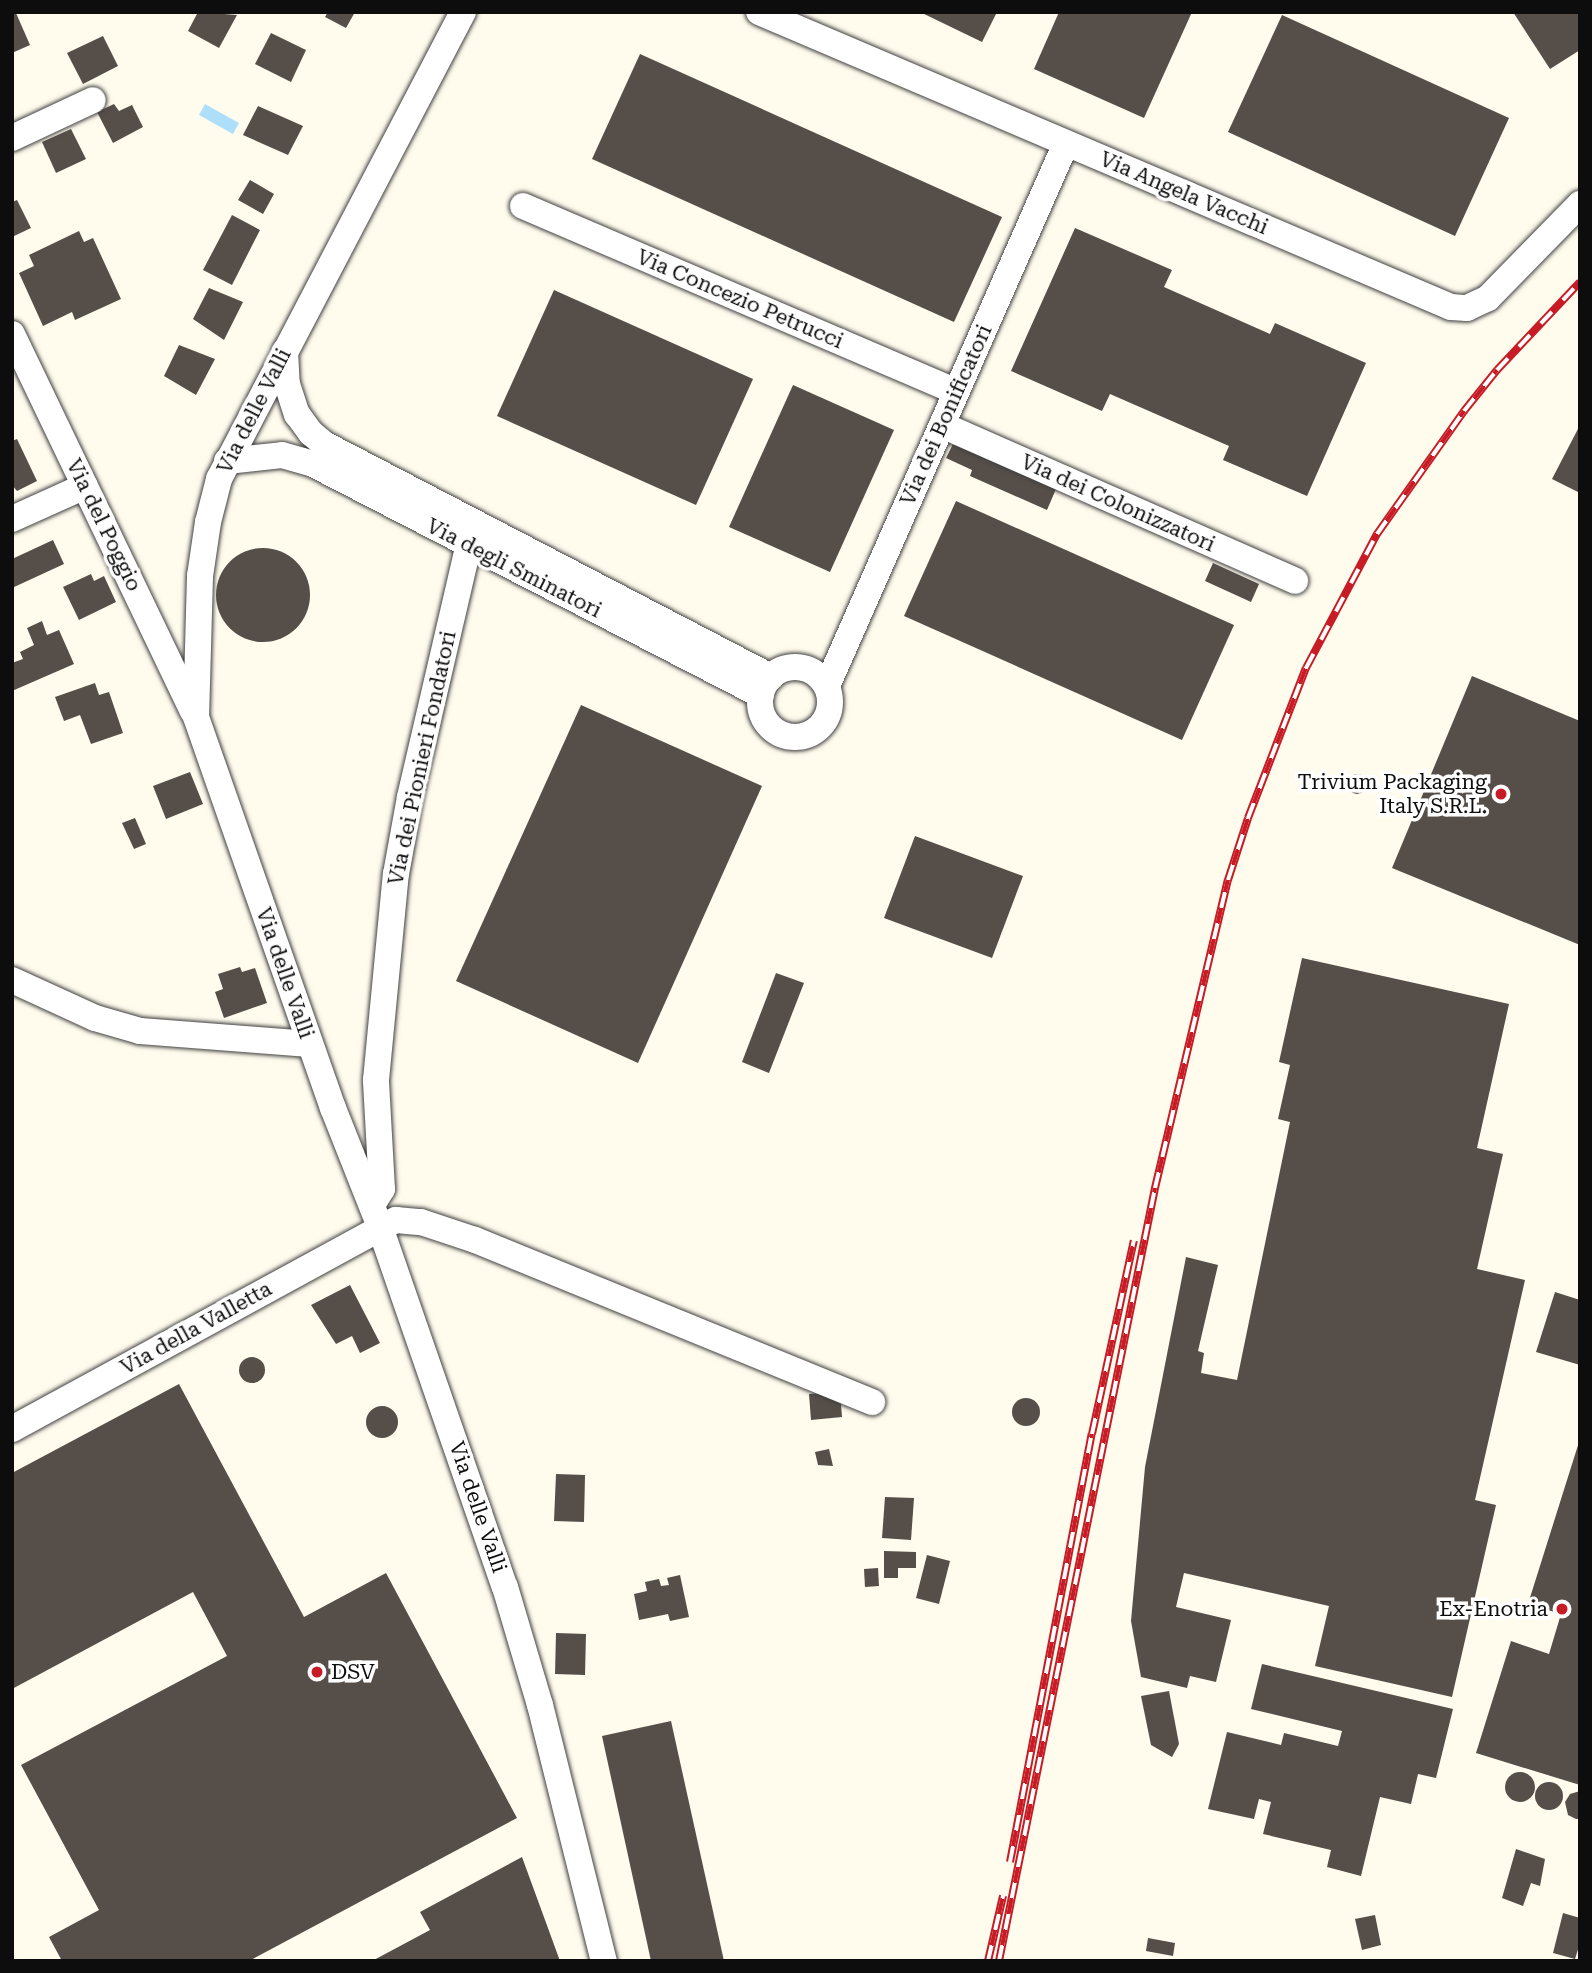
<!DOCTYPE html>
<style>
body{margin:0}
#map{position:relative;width:1592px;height:1973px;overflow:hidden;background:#fffbed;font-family:"Roboto Serif",serif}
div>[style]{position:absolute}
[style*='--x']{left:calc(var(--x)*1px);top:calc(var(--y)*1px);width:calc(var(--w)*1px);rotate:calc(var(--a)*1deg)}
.water>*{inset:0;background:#aedffa}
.building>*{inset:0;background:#564e49}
.round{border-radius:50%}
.roads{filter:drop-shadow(0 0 2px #404040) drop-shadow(0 0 2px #404040)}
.minor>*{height:26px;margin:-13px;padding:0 13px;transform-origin:13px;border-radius:13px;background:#fff}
.minor>.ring{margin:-13px;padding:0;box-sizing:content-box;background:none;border:26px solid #fff;border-radius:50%}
.rail>*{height:8px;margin-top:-4px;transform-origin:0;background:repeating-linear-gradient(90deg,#fff 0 16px,#c71b26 0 32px);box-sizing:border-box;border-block:2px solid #c71b26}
.dots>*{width:19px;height:19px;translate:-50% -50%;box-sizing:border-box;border:4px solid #fff;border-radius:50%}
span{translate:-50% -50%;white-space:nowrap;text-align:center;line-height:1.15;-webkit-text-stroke:7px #fff;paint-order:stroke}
.street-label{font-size:21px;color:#0d0d0d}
.poi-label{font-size:21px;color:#0d0d0d}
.right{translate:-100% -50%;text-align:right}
.left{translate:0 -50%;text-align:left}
.frame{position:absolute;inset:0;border:14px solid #0d0d0d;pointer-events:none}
</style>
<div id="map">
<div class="water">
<div style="clip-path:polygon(205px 104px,239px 123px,233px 134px,199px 115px)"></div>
</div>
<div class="building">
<div style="clip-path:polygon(198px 12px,237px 15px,219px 48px,188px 31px)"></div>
<div style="clip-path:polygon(328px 12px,355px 12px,346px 28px,325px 17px)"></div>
<div style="clip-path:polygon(920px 12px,997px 12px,982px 42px)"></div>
<div style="clip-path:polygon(1059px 12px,1192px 12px,1144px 118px,1034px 69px)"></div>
<div style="clip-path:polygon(1513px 12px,1580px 12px,1580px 50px,1550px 69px)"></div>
<div style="clip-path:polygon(16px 13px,30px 45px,12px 53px,12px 15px)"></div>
<div style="clip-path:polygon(1282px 15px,1509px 118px,1455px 236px,1228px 132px)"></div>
<div style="clip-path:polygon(271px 33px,306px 50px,291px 82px,255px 64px)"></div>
<div style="clip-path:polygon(103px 36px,118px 66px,83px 84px,67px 53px)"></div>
<div style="clip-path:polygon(640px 54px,1002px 217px,954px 322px,592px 159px)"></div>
<div style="clip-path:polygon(114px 104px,119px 111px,132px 105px,143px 127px,113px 143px,97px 112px)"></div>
<div style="clip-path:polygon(258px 106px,303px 126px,288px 155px,243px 135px)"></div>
<div style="clip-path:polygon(71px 129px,86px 159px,56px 173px,42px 142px)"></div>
<div style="clip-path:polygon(250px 180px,274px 194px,263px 214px,238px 200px)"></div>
<div style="clip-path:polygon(17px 200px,31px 228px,12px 237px,12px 202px)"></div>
<div style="clip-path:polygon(232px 215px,260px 230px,232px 285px,203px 270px)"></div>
<div style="clip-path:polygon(1075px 228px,1172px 270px,1164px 287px,1270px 334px,1275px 323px,1366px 363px,1307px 496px,1223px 460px,1229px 446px,1110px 394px,1102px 411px,1011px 371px)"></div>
<div style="clip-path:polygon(79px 231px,84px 242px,93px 238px,121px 299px,75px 320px,72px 312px,43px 326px,19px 273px,34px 266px,29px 255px)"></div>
<div style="clip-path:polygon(209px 288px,243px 302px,224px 340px,193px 319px)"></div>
<div style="clip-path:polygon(554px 290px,753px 379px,696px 505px,497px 416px)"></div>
<div style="clip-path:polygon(179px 345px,215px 359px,196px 395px,164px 376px)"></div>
<div style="clip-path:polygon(793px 385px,894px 430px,830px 572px,729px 527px)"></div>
<div style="clip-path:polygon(1580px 425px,1580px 493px,1552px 479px)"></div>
<div style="clip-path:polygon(17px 439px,37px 481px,17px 491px,12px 485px,12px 441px)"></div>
<div style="clip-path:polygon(953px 444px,1056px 489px,1047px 510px,970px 476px,972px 470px,946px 458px)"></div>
<div style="clip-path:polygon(956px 501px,1234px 625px,1182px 740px,904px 616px)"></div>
<div style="clip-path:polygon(53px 540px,64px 564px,12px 588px,12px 559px)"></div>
<div class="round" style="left:216px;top:548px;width:94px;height:94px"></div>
<div style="clip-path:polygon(1213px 563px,1259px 584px,1251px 602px,1205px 581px)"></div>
<div style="clip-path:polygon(91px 574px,94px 581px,104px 576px,116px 602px,79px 620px,63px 587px)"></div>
<div style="clip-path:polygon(42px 621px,47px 635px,59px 630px,74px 664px,12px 691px,12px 663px,23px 659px,20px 652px,34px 645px,27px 628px)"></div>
<div style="clip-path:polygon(1472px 676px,1580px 721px,1580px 945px,1392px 868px)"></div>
<div style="clip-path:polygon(95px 683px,99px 695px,109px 692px,123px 733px,91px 744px,80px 715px,64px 721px,55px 697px)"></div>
<div style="clip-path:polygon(581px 705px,762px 786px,638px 1063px,456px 981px)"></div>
<div style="clip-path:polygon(190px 772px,203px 804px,166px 819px,153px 786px)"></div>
<div class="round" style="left:1347px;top:774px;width:20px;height:20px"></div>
<div style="clip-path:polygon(135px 818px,146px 844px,134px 849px,122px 823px)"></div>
<div style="clip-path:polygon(915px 836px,1023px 876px,992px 958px,884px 918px)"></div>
<div style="clip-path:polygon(1302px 958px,1509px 1004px,1477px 1148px,1503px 1154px,1477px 1269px,1525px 1280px,1475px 1500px,1496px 1505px,1452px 1697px,1315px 1666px,1329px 1606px,1184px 1573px,1176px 1607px,1231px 1620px,1216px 1682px,1190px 1676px,1187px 1688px,1141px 1677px,1131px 1621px,1145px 1467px,1186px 1257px,1218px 1265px,1198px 1351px,1204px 1353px,1201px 1373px,1237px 1380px,1290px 1122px,1278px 1119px,1290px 1065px,1279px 1062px)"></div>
<div style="clip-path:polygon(240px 967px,242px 972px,255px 968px,267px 1003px,224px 1018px,215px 992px,223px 989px,218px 974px)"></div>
<div style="clip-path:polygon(776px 973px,804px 983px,769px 1073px,742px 1062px)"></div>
<div style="clip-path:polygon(350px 1285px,380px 1343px,360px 1353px,352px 1336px,336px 1344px,311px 1305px)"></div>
<div style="clip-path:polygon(1555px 1292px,1580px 1300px,1580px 1365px,1536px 1352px)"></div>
<div class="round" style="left:239px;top:1357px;width:26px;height:26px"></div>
<div style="clip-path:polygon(179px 1384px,304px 1617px,386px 1573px,517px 1818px,249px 1961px,62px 1961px,49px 1937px,99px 1910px,21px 1765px,227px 1656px,193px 1592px,12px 1689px,12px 1473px)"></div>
<div style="clip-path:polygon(840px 1392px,842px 1417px,811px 1420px,809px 1394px)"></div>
<div class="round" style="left:1012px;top:1398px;width:28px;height:28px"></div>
<div class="round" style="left:366px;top:1406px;width:32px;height:32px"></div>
<div style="clip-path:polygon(1579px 1442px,1580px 1442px,1580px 1785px,1476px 1753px,1511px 1641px,1549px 1654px,1561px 1614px,1528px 1604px)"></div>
<div style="clip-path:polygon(829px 1449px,833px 1466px,818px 1465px,815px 1452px)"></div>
<div style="clip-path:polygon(556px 1474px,585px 1475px,584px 1522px,554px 1521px)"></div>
<div style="clip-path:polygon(885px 1497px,914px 1498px,911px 1540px,882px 1538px)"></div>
<div style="clip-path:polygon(884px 1551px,916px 1552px,916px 1568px,898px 1568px,898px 1578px,884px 1578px)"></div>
<div style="clip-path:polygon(927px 1555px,950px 1561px,939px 1604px,916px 1598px)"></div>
<div style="clip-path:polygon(878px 1568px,879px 1586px,865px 1587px,864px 1569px)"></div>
<div style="clip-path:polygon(680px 1575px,689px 1617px,670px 1621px,668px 1614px,639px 1620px,634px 1594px,647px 1591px,645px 1582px,659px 1579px,661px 1586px,669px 1585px,667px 1578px)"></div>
<div style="clip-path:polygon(556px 1633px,586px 1634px,585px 1675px,555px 1674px)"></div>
<div style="clip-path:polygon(1262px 1664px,1453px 1709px,1436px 1778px,1418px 1774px,1411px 1804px,1380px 1797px,1361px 1876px,1327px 1867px,1331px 1850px,1263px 1834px,1271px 1802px,1259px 1799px,1254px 1819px,1208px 1809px,1227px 1732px,1281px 1745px,1284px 1733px,1338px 1746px,1342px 1731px,1251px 1709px)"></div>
<div style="clip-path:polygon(1169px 1691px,1179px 1744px,1172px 1757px,1151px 1745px,1141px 1696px)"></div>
<div style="clip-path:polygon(671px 1721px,724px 1961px,651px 1961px,602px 1736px)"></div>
<div class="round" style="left:1505px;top:1772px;width:30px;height:30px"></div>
<div class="round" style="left:1535px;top:1782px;width:28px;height:28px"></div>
<div style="clip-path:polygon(1580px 1791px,1580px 1819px,1576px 1819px,1568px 1815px,1565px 1802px,1570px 1794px)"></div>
<div style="clip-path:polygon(1516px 1849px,1545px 1859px,1540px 1886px,1531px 1883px,1523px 1906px,1502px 1898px)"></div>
<div style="clip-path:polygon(522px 1857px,560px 1961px,372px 1961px,430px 1930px,420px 1912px)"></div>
<div style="clip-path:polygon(1563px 1913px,1580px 1918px,1580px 1943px,1575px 1959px,1553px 1953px)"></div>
<div style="clip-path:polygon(1375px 1915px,1381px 1945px,1362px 1950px,1355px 1919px)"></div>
<div style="clip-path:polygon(1148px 1938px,1175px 1943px,1173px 1956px,1146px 1951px)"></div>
</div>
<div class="roads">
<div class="minor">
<div style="--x:463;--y:12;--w:527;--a:117.59"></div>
<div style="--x:219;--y:479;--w:44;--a:104.3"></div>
<div style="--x:208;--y:522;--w:55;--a:98.4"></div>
<div style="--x:200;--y:576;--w:141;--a:91.6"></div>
<div style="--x:196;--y:717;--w:414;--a:70.7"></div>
<div style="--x:333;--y:1108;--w:128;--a:68.4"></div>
<div style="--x:380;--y:1227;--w:381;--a:70.9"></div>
<div style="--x:505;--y:1587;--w:123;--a:73.5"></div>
<div style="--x:540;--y:1705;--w:264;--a:76"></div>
<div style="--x:759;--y:12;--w:752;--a:23.09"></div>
<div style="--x:1451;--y:307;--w:16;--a:4"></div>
<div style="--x:1467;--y:308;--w:23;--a:-25"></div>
<div style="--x:1488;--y:298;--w:132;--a:-45.6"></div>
<div style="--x:12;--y:138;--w:89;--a:-25.1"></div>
<div style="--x:523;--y:206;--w:471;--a:23.2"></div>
<div style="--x:12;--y:334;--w:418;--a:64.4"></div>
<div style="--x:285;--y:351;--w:33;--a:87"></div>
<div style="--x:287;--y:384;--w:32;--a:72"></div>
<div style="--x:297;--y:414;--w:24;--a:54"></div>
<div style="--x:311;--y:433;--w:17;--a:40"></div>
<div style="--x:324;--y:444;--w:504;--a:27.53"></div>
<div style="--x:942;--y:425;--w:386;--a:23.8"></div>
<div style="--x:227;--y:461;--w:55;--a:-6.2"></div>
<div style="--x:282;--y:455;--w:32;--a:16"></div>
<div style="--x:313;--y:464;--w:504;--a:27.28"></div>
<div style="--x:12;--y:519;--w:80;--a:-24.3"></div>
<div class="ring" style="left:760px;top:667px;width:44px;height:44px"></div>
<div style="--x:827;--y:686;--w:593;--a:-66.24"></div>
<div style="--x:12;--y:980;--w:91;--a:24.6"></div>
<div style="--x:95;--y:1018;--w:47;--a:16.1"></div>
<div style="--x:140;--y:1031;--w:170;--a:4.4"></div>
<div style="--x:372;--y:1205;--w:19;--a:-58"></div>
<div style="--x:382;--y:1189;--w:109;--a:-93.2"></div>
<div style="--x:376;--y:1080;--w:207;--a:-84.5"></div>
<div style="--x:396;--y:874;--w:78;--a:-79.7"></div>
<div style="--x:410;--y:797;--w:260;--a:-76.9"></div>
<div style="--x:12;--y:1429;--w:437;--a:-28.6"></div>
<div style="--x:396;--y:1220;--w:25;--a:5"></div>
<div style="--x:421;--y:1222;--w:57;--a:18.4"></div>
<div style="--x:475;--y:1240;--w:429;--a:22.2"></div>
</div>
</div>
<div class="rail">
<div style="--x:1010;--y:1862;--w:436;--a:-79.2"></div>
<div style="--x:1092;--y:1434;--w:198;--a:-77.8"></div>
<div style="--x:988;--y:1961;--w:67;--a:-77"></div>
<div style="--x:999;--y:1961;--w:789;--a:-78.59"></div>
<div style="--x:1155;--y:1188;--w:317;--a:-76.7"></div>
<div style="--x:1228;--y:880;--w:65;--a:-72.1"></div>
<div style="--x:1248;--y:818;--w:161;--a:-68.9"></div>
<div style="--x:1306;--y:668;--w:152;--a:-62.1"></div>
<div style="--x:1377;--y:534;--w:151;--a:-54.7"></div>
<div style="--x:1464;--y:411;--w:53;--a:-51.2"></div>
<div style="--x:1497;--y:370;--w:121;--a:-46.7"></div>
</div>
<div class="dots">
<div style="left:1501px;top:794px;background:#c71b26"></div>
<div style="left:1562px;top:1609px;background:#c71b26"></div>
<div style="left:317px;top:1672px;background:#c71b26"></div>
</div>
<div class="street-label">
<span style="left:1184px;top:193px;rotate:23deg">Via Angela Vacchi</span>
<span style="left:740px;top:299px;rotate:23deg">Via Concezio Petrucci</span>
<span style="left:254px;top:411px;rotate:-63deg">Via delle Valli</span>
<span style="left:946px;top:415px;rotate:-66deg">Via dei Bonificatori</span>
<span style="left:1118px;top:503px;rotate:24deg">Via dei Colonizzatori</span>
<span style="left:104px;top:525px;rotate:64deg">Via del Poggio</span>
<span style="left:514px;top:568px;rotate:27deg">Via degli Sminatori</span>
<span style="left:422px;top:758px;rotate:-78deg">Via dei Pionieri Fondatori</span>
<span style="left:285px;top:973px;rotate:71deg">Via delle Valli</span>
<span style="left:196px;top:1328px;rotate:-29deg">Via della Valletta</span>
<span style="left:478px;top:1507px;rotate:71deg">Via delle Valli</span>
</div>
<div class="poi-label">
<span class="right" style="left:1487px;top:794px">Trivium Packaging<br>Italy S.R.L.</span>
<span class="right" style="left:1548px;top:1609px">Ex-Enotria</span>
<span class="left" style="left:331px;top:1672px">DSV</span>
</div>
<div class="frame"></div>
</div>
